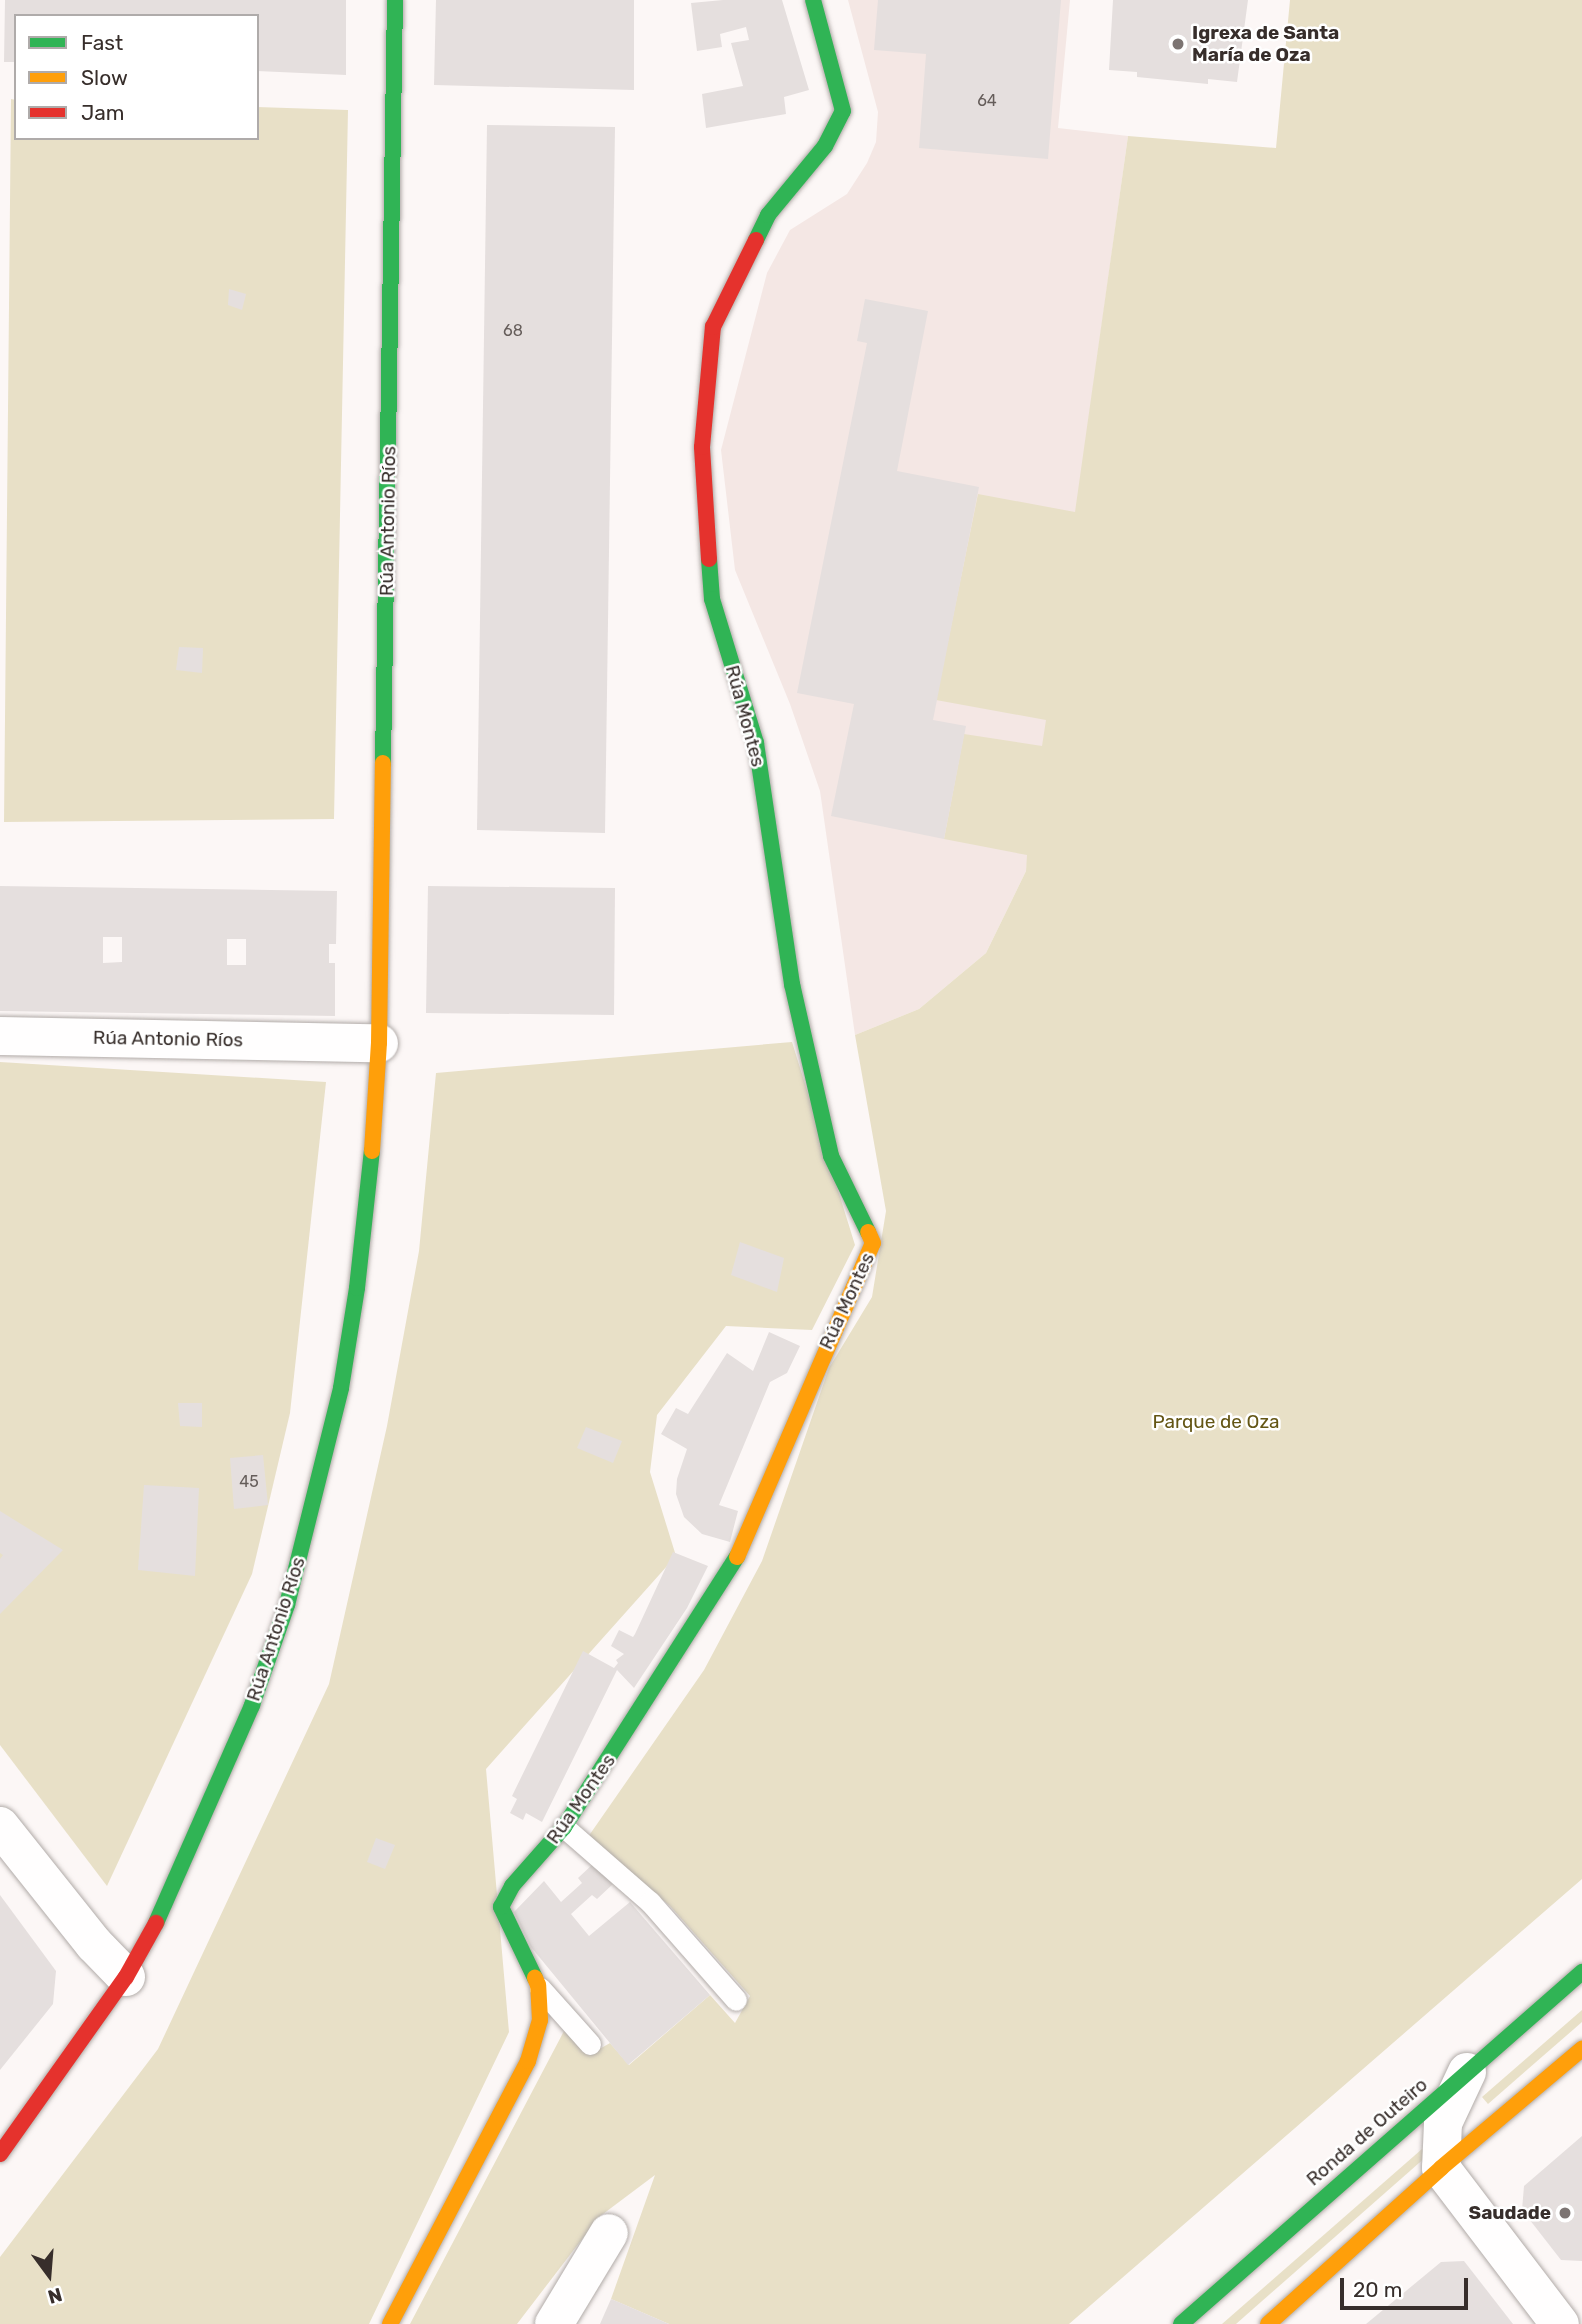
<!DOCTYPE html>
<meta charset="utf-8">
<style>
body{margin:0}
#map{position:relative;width:1582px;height:2324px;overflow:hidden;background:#fcf7f6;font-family:Rubik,sans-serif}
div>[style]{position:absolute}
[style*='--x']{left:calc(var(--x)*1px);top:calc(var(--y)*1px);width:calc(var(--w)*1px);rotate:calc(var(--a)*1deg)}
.built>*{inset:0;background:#f4e7e4}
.green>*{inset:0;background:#e8e0c7}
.building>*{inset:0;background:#e5dfde}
.roads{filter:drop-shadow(0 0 2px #b1aba8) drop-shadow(0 0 2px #b1aba8)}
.lane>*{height:21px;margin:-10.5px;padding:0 10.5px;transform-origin:10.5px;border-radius:10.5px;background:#fffefe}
.street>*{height:38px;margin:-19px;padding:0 19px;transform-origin:19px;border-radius:19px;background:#fffefe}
.fast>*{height:16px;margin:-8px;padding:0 8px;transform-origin:8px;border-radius:8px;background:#30b455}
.slow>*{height:16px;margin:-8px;padding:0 8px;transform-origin:8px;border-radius:8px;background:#ff9f0a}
.jam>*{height:16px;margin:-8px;padding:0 8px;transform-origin:8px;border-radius:8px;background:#e5322d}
.dots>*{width:19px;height:19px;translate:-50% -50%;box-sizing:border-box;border:4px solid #fff;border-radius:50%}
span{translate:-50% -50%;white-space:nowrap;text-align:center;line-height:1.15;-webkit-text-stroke:5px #fff;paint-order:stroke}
.number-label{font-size:16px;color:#655d5a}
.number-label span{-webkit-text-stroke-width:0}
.poi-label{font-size:19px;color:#372e2b;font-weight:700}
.left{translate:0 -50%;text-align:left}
.right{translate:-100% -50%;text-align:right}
.street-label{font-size:19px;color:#372e2b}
.park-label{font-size:19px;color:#645615}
.legend{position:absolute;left:14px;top:14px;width:245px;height:126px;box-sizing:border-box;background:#fff;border:2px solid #afabaa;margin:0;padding:9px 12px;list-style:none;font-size:21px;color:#372e2b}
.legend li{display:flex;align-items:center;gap:14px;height:35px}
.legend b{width:35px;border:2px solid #afabaa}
.north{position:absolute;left:14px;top:2240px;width:70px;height:70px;-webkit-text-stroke:5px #fff;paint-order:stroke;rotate:164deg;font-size:19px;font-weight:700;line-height:28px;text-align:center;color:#372e2b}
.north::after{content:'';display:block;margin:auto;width:24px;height:32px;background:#372e2b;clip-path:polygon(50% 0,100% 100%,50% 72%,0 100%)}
.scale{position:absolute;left:1340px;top:2278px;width:128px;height:32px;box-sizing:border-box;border:4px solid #372e2b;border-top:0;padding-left:9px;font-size:21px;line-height:24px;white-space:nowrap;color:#372e2b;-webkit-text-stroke:5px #fff;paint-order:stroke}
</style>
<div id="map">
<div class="built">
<div style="clip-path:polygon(848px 0,1070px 0,1058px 128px,1128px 136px,1026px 871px,986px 953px,919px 1009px,855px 1035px,820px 791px,790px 704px,735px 570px,721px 450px,767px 273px,790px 230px,847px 194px,867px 163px,876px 142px,878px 112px)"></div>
</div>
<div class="green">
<div style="clip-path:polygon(1290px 0,1582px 0,1582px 1879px,1069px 2324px,669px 2324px,611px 2299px,655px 2175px,599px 2217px,517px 2324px,410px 2324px,564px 2031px,589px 2055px,610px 2043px,629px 2065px,710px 1995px,735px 2023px,750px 1996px,670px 1906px,588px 1837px,704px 1670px,762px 1561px,829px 1368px,872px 1297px,886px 1211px,855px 1035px,919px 1009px,986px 953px,1026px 871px,1027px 855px,944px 839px,964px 734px,1042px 746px,1046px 720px,936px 700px,978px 494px,1075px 512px,1128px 136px,1276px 148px)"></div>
<div style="clip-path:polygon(11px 99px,16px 100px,16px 138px,257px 138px,257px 107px,348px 110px,334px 819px,4px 822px)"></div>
<div style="clip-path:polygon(792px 1042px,855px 1245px,812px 1330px,726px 1326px,657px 1415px,650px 1472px,676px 1556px,486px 1769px,509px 2032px,369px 2324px,0 2324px,0 2257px,158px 2049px,329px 1684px,387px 1426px,419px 1251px,436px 1073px)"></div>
<div style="clip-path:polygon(0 1062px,326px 1082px,290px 1413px,252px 1574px,107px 1886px,0 1745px)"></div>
<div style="clip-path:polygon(1582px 2010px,1582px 2022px,1488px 2104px,1482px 2097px)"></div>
<div style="clip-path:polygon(1422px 2149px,1427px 2156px,1236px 2324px,1222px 2324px)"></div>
</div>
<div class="building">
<div style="clip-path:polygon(5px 0,346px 0,346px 75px,257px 71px,257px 16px,16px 16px,16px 62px,4px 62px)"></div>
<div style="clip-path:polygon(436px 0,634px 0,634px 90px,434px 85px)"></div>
<div style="clip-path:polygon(723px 0,782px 0,809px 90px,784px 97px,786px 114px,706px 128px,702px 94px,743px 86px,731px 43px,749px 40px,746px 27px,720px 34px,722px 47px,697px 51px,691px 3px)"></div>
<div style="clip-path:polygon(878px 0,1061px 0,1048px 159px,919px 148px,926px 54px,874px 50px)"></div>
<div style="clip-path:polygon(1113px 0,1248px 0,1237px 82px,1208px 79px,1208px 84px,1137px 77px,1137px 72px,1109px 70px)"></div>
<div style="clip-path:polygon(487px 125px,615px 127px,605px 833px,477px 830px)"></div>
<div style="clip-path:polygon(229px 289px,246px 294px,242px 310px,228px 305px)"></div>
<div style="clip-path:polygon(865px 299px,928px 311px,897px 471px,979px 487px,933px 720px,966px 726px,944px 839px,831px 816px,854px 704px,797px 693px,867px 343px,857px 341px)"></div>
<div style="clip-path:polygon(179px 647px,203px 648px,202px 673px,176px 670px)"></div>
<div style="clip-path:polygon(evenodd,0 886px,337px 891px,336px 944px,329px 944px,329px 963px,335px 963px,335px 1016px,0 1011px,0 886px,103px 937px,122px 937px,122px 962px,103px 963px,103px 937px,0 886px,227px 939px,246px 939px,246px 965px,227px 965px,227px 939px)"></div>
<div style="clip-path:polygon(428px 886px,615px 888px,614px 1015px,426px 1013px)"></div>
<div style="clip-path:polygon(740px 1242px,784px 1258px,777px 1292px,731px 1275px)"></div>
<div style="clip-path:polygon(769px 1332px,800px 1346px,787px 1373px,770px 1382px,719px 1505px,738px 1511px,730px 1542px,702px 1534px,684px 1517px,676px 1494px,677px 1479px,687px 1449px,661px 1434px,676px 1408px,688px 1414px,727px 1353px,753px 1371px)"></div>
<div style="clip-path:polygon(178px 1403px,202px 1403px,202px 1427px,180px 1426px)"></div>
<div style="clip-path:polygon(586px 1427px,622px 1441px,613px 1463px,577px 1448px)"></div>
<div style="clip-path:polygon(263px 1455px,268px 1505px,234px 1509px,230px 1458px)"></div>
<div style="clip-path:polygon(144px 1485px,199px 1488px,195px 1576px,138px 1570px)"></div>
<div style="clip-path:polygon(0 1511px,63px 1550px,0 1614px,0 1559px,3px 1555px,0 1553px)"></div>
<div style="clip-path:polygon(673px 1552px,708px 1566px,687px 1608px,634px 1688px,617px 1670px,542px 1822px,526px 1813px,523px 1820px,510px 1813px,517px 1799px,512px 1796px,583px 1651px,614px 1668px,618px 1663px,616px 1660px,624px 1654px,611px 1646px,619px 1630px,633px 1637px,635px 1634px)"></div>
<div style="clip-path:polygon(376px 1838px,395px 1845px,385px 1869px,367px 1862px)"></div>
<div style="clip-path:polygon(593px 1864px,613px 1884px,597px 1899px,592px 1895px,571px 1914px,589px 1936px,630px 1902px,710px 1995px,628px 2065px,531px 1947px,514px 1912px,544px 1881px,561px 1902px,582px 1883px,578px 1878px)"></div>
<div style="clip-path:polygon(0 1895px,56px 1971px,53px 2004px,0 2070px)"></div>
<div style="clip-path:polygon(1582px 2136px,1582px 2261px,1561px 2260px,1522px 2210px,1524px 2186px)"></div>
<div style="clip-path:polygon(1464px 2261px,1513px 2324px,1366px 2324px,1441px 2262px)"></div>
<div style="clip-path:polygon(611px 2299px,616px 2301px,669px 2324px,600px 2324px)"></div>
</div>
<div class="roads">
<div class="lane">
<div style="--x:564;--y:1827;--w:114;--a:41.1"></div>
<div style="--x:650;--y:1902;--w:130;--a:48.7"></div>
<div style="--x:540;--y:1988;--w:75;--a:48.2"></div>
</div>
<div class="street">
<div style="--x:0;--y:1036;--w:379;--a:1.1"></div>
<div style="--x:0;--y:1826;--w:151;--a:51.5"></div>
<div style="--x:94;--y:1944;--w:46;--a:45.9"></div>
<div style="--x:1467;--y:2072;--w:56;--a:115.2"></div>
<div style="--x:1443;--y:2123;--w:45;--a:92.5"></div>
<div style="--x:1441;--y:2168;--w:196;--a:52.7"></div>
<div style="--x:554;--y:2324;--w:106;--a:-58.9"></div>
</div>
<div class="fast">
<div style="--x:756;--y:240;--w:28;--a:-64"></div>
<div style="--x:768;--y:215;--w:89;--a:-50.4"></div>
<div style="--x:825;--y:146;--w:39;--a:-63"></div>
<div style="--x:843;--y:111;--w:115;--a:-105.1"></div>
<div style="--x:709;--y:559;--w:40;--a:85.7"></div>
<div style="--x:712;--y:599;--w:151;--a:73"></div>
<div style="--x:756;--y:743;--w:244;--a:81.5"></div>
<div style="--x:792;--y:984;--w:176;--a:77.2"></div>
<div style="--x:831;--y:1156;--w:85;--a:64"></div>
<div style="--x:383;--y:763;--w:763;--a:-89.1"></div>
<div style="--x:156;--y:1923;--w:238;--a:-66.2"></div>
<div style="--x:252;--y:1705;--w:106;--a:-70.7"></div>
<div style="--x:287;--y:1605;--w:224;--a:-76"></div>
<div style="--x:341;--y:1388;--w:101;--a:-80.9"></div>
<div style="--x:357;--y:1288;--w:138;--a:-83.8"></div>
<div style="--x:535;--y:1978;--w:79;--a:-115.6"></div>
<div style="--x:501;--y:1907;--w:24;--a:-62"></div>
<div style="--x:512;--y:1886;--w:79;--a:-48.6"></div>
<div style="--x:564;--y:1827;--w:321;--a:-57.4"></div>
<div style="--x:1181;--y:2324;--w:534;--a:-41.28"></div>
</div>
<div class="slow">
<div style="--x:372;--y:1151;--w:108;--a:-86.3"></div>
<div style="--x:379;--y:1043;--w:280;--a:-89.2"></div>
<div style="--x:737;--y:1557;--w:342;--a:-66.6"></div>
<div style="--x:873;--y:1243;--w:12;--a:-114"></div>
<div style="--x:390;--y:2324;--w:297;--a:-62.3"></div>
<div style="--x:528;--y:2061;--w:43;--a:-73.7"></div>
<div style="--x:540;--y:2020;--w:35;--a:-93"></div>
<div style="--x:538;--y:1985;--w:8;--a:-113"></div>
<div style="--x:1268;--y:2324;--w:233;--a:-42"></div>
<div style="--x:1441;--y:2168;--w:185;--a:-40.2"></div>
</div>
<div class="jam">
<div style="--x:709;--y:559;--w:112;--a:-93.6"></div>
<div style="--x:702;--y:447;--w:121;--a:-84.8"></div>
<div style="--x:713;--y:327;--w:97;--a:-63.7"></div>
<div style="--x:0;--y:2154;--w:217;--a:-54.6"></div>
<div style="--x:126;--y:1977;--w:62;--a:-60.9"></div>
</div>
</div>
<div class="dots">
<div style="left:1178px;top:44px;background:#7c7472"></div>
<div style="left:1565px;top:2213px;background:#7c7472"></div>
</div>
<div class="number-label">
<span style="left:987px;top:101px">64</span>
<span style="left:513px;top:331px">68</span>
<span style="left:249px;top:1482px">45</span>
</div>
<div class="poi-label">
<span class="left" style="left:1192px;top:44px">Igrexa de Santa<br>María de Oza</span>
<span class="right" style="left:1551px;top:2213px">Saudade</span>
</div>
<div class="street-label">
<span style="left:388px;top:521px;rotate:-89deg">Rúa Antonio Ríos</span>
<span style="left:745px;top:716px;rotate:75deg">Rúa Montes</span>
<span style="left:168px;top:1039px;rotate:1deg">Rúa Antonio Ríos</span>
<span style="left:847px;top:1301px;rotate:-65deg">Rúa Montes</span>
<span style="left:276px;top:1629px;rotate:-72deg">Rúa Antonio Ríos</span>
<span style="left:581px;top:1799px;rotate:-55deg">Rúa Montes</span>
<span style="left:1367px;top:2132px;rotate:-41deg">Ronda de Outeiro</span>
</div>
<div class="park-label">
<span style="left:1216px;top:1422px">Parque de Oza</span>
</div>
<ul class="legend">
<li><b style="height:9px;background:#30b455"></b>Fast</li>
<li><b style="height:9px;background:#ff9f0a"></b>Slow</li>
<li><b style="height:9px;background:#e5322d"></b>Jam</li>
</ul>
<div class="north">N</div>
<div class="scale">20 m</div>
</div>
